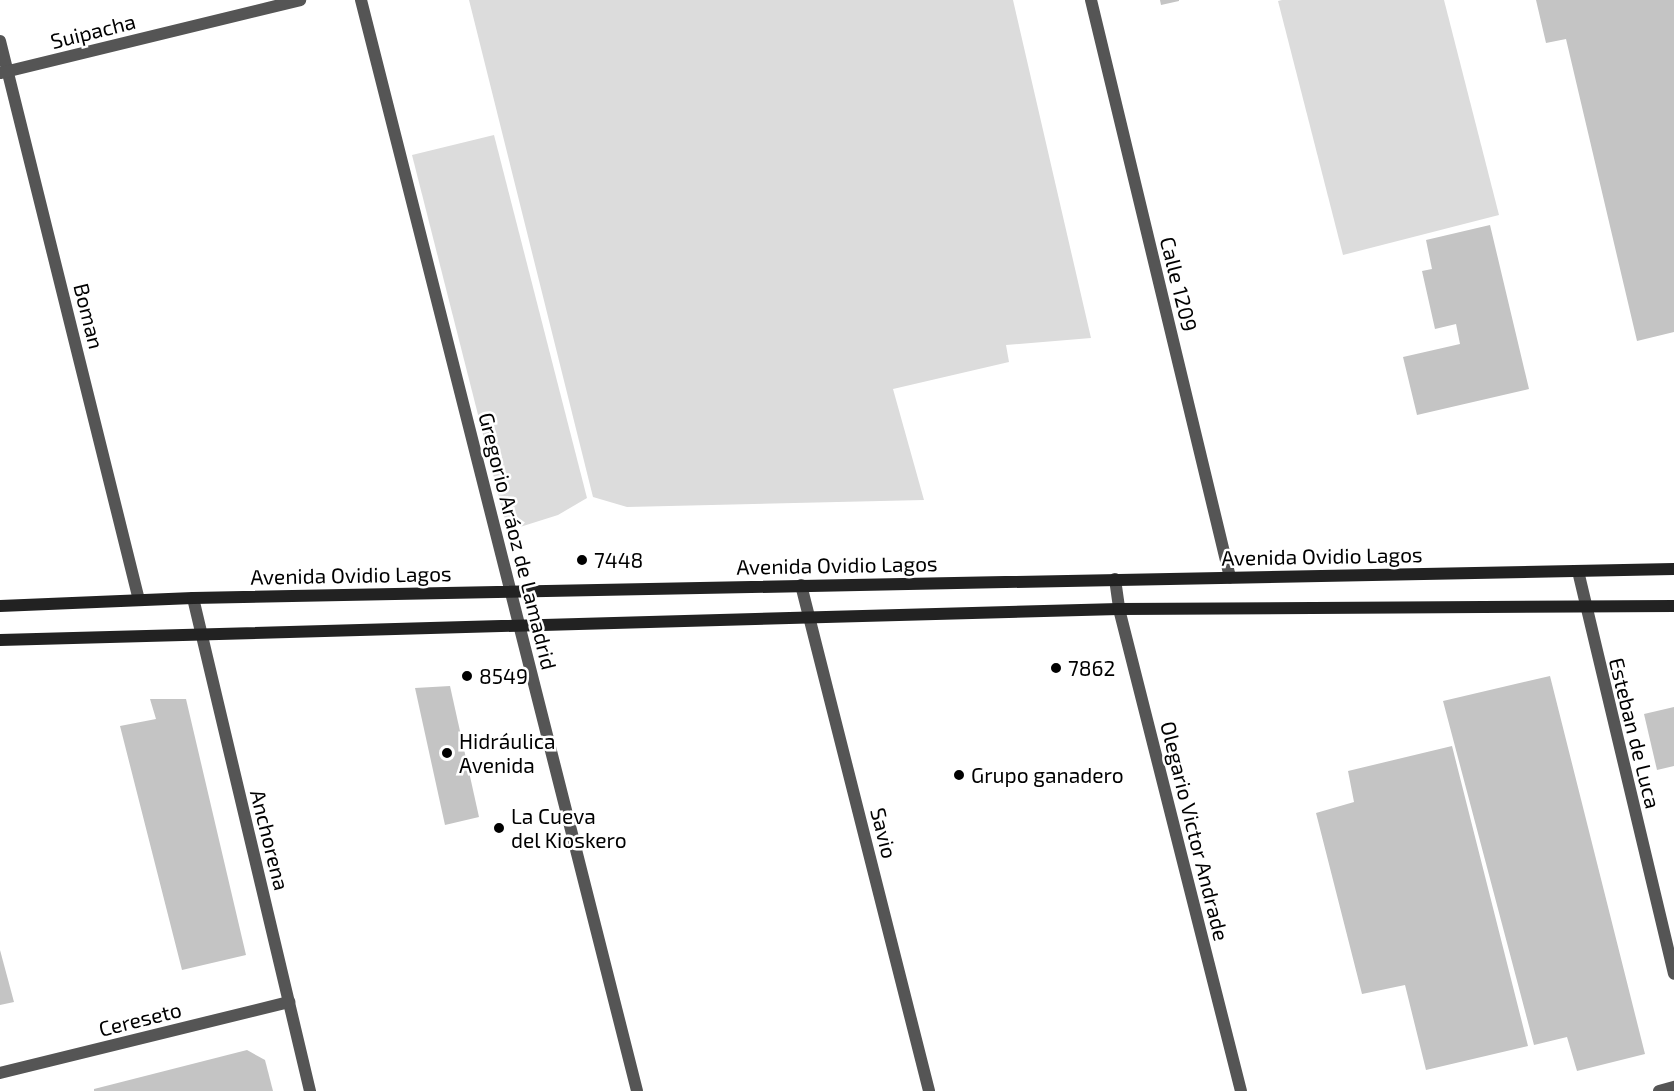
<!DOCTYPE html>
<meta charset="utf-8">
<style>
body{margin:0}
#map{position:relative;width:1674px;height:1091px;overflow:hidden;background:#fff;font-family:"Exo 2",sans-serif}
div>[style]{position:absolute}
[style*='--x']{left:calc(var(--x)*1px);top:calc(var(--y)*1px);width:calc(var(--w)*1px);rotate:calc(var(--a)*1deg)}
.green>*{inset:0;background:#dcdcdc}
.building>*{inset:0;background:#c4c4c4}
.street>*{height:12px;margin:-6px;padding:0 6px;transform-origin:6px;border-radius:6px;background:#555}
.secondary>*{height:12px;margin:-6px;padding:0 6px;transform-origin:6px;border-radius:6px;background:#222}
.dots>*{width:16px;height:16px;translate:-50% -50%;box-sizing:border-box;border:3px solid #fff;border-radius:50%}
span{translate:-50% -50%;white-space:nowrap;text-align:center;line-height:1.15;-webkit-text-stroke:5px #fff;paint-order:stroke}
.street-label{font-size:21px;color:#000}
.poi-label{font-size:21px;color:#000}
.left{translate:0 -50%;text-align:left}
</style>
<div id="map">
<div class="green">
<div style="clip-path:polygon(469px 0,1013px 0,1091px 338px,1006px 345px,1009px 362px,893px 389px,924px 500px,627px 507px,593px 497px)"></div>
<div style="clip-path:polygon(1282px 0,1444px 0,1499px 215px,1343px 255px,1278px 1px)"></div>
<div style="clip-path:polygon(494px 135px,587px 498px,558px 515px,520px 527px,504px 517px,412px 155px)"></div>
</div>
<div class="building">
<div style="clip-path:polygon(1160px 0,1179px 0,1179px 1px,1161px 5px)"></div>
<div style="clip-path:polygon(1536px 0,1674px 0,1674px 332px,1637px 341px,1566px 39px,1546px 43px)"></div>
<div style="clip-path:polygon(1490px 225px,1529px 389px,1417px 415px,1403px 357px,1460px 344px,1456px 324px,1435px 329px,1422px 271px,1432px 269px,1426px 240px)"></div>
<div style="clip-path:polygon(1550px 676px,1645px 1054px,1577px 1071px,1567px 1037px,1534px 1045px,1443px 701px)"></div>
<div style="clip-path:polygon(450px 686px,479px 817px,445px 825px,415px 688px)"></div>
<div style="clip-path:polygon(150px 699px,186px 699px,246px 955px,182px 970px,120px 726px,156px 719px)"></div>
<div style="clip-path:polygon(1674px 707px,1674px 766px,1657px 770px,1644px 714px)"></div>
<div style="clip-path:polygon(1452px 746px,1528px 1046px,1426px 1070px,1405px 985px,1362px 994px,1316px 813px,1354px 802px,1348px 771px)"></div>
<div style="clip-path:polygon(0 950px,14px 1002px,0 1005px)"></div>
<div style="clip-path:polygon(247px 1050px,265px 1060px,273px 1091px,94px 1091px,94px 1089px)"></div>
</div>
<div class="street">
<div style="--x:361;--y:0;--w:1125;--a:75.8"></div>
<div style="--x:1091;--y:0;--w:594;--a:76.46"></div>
<div style="--x:0;--y:41;--w:576;--a:76.04"></div>
<div style="--x:1;--y:73;--w:308;--a:-13.7"></div>
<div style="--x:1578;--y:571;--w:414;--a:76.6"></div>
<div style="--x:1115;--y:579;--w:30;--a:82"></div>
<div style="--x:1119;--y:609;--w:497;--a:75.8"></div>
<div style="--x:801;--y:585;--w:522;--a:75.8"></div>
<div style="--x:193;--y:598;--w:507;--a:76.65"></div>
<div style="--x:0;--y:1073;--w:298;--a:-13.8"></div>
<div style="--x:1659;--y:1091;--w:16;--a:-15"></div>
</div>
<div class="secondary">
<div style="--x:0;--y:606;--w:193;--a:-2.4"></div>
<div style="--x:193;--y:598;--w:1481;--a:-1.12"></div>
<div style="--x:0;--y:640;--w:1119;--a:-1.59"></div>
<div style="--x:1119;--y:609;--w:555;--a:-0.31"></div>
</div>
<div class="dots">
<div style="left:582px;top:560px;background:#000"></div>
<div style="left:1056px;top:668px;background:#000"></div>
<div style="left:467px;top:676px;background:#000"></div>
<div style="left:447px;top:753px;background:#000"></div>
<div style="left:959px;top:775px;background:#000"></div>
<div style="left:499px;top:828px;background:#000"></div>
</div>
<div class="street-label">
<span style="left:93px;top:31px;rotate:-14deg">Suipacha</span>
<span style="left:1179px;top:284px;rotate:76deg">Calle 1209</span>
<span style="left:89px;top:316px;rotate:76deg">Boman</span>
<span style="left:518px;top:541px;rotate:76deg">Gregorio Aráoz de Lamadrid</span>
<span style="left:1322px;top:556px;rotate:-1deg">Avenida Ovidio Lagos</span>
<span style="left:837px;top:565px;rotate:-1deg">Avenida Ovidio Lagos</span>
<span style="left:351px;top:575px;rotate:-1deg">Avenida Ovidio Lagos</span>
<span style="left:1635px;top:733px;rotate:76deg">Esteban de Luca</span>
<span style="left:1195px;top:831px;rotate:76deg">Olegario Victor Andrade</span>
<span style="left:884px;top:833px;rotate:76deg">Savio</span>
<span style="left:270px;top:840px;rotate:76deg">Anchorena</span>
<span style="left:140px;top:1019px;rotate:-14deg">Cereseto</span>
</div>
<div class="poi-label">
<span class="left" style="left:594px;top:560px">7448</span>
<span class="left" style="left:1068px;top:668px">7862</span>
<span class="left" style="left:479px;top:676px">8549</span>
<span class="left" style="left:459px;top:753px">Hidráulica<br>Avenida</span>
<span class="left" style="left:971px;top:775px">Grupo ganadero</span>
<span class="left" style="left:511px;top:828px">La Cueva<br>del Kioskero</span>
</div>
</div>
